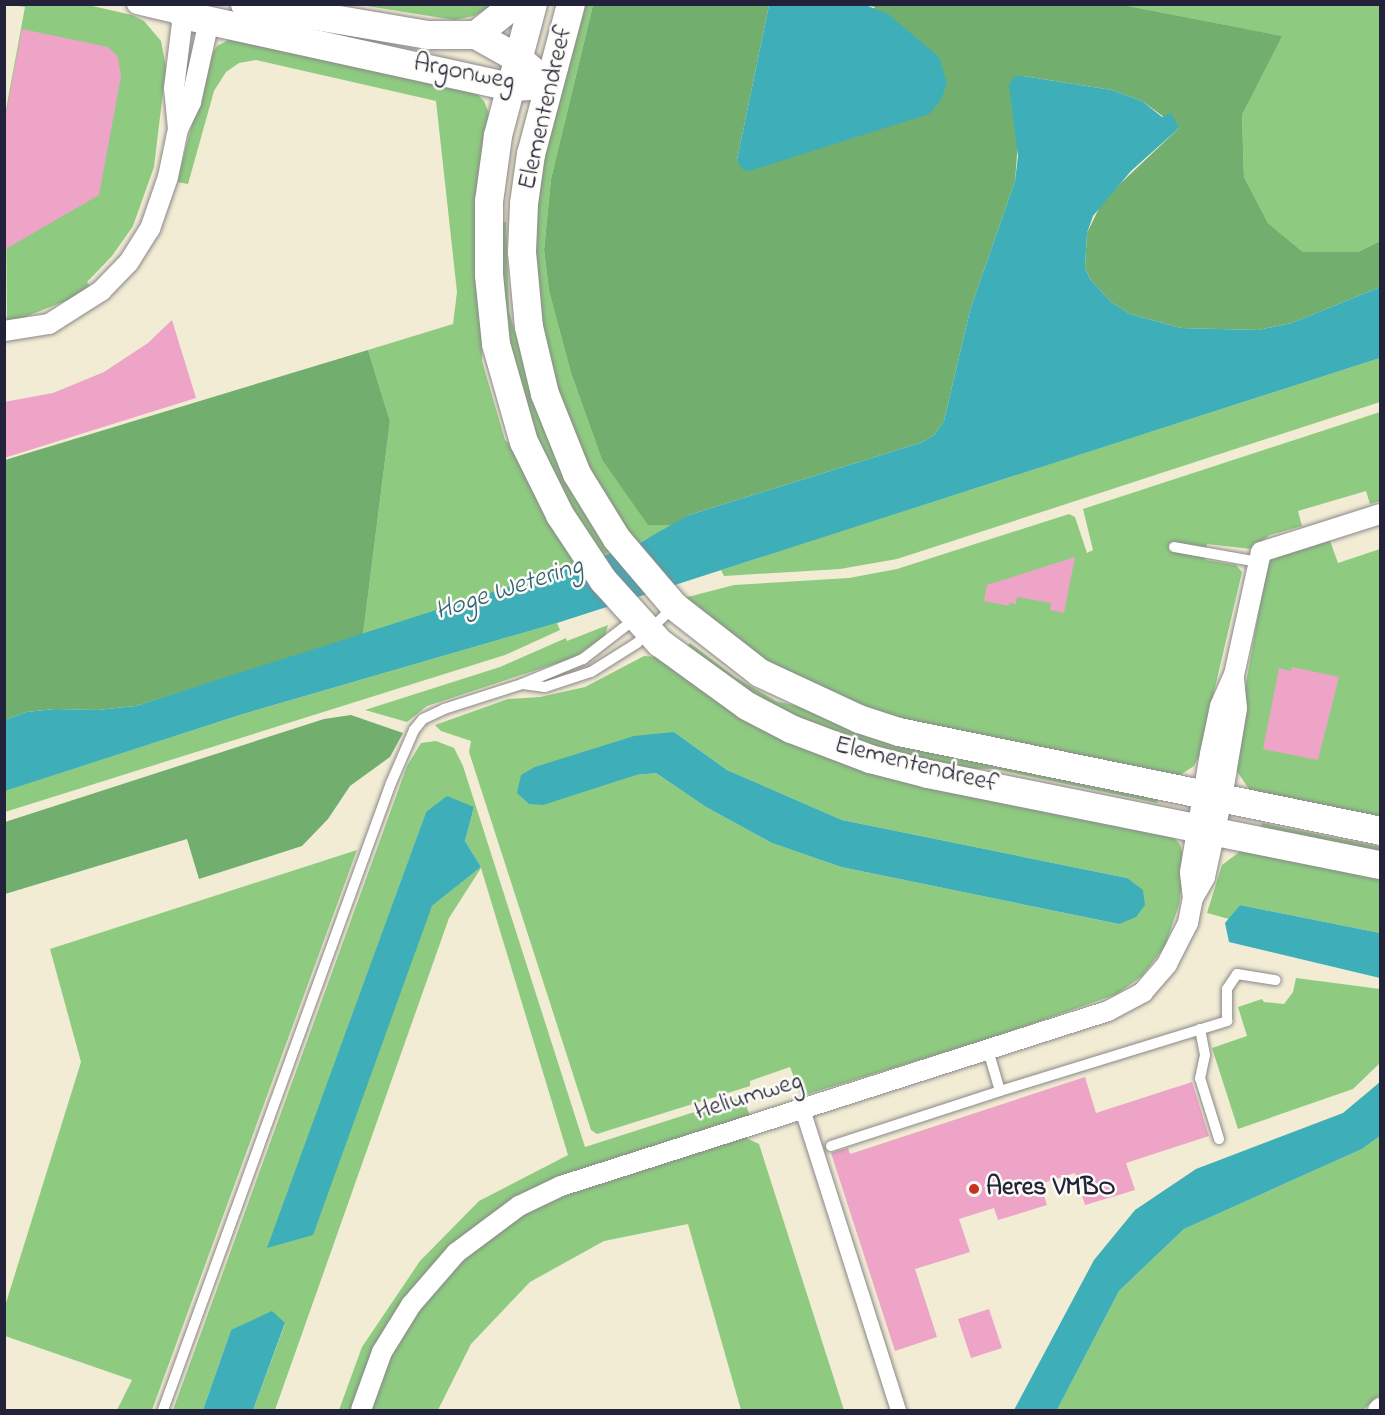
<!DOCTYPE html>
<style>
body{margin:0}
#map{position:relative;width:1385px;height:1415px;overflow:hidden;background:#f2ecd5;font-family:"Indie Flower",sans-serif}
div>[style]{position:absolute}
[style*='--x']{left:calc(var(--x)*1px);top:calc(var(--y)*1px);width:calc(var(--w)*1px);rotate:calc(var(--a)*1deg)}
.green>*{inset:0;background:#8ecb81}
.forest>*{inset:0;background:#72af6f}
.water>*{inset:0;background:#3eaeb9}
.building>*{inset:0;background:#eda4c6}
.roads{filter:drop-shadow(0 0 2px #8a8788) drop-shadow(0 0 2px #8a8788)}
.service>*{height:10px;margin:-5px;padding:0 5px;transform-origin:5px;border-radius:5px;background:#fff}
.pedestrian>*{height:15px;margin:-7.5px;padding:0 7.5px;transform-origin:7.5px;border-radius:7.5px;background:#fff}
.minor>*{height:20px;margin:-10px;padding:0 10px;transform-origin:10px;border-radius:10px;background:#fff}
.secondary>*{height:28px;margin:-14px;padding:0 14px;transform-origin:14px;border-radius:14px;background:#fff}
.trunk>*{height:33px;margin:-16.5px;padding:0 16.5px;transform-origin:16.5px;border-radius:16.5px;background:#fff}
.dots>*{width:16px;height:16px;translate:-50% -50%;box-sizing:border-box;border:3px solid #fdfcf7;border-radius:50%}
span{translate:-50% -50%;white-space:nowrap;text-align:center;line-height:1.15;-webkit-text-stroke:5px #fdfcf7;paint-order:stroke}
.street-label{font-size:26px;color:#22223b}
.poi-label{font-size:26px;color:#22223b;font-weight:700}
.left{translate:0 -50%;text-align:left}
.water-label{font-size:27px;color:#2f6174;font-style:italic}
.frame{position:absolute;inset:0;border:6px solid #22223b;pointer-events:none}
</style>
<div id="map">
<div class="green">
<div style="clip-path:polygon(11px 5px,88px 5px,132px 15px,144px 21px,161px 41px,166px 67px,154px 167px,133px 226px,112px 256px,87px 282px,90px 286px,73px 298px,7px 324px,5px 115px,25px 7px)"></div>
<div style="clip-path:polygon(360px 5px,493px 5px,474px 16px,455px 20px)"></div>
<div style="clip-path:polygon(578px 5px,593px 5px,551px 179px,544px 250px,549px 291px,571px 373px,602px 460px,648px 524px,676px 525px,633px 545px,566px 426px,532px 279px,540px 151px)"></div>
<div style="clip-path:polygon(1123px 5px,1380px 5px,1380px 241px,1358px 252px,1303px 252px,1268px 223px,1244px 177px,1242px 115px,1281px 36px)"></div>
<div style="clip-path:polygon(234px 37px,473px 90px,484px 101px,490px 116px,482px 361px,505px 440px,516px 450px,580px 564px,363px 635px,390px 421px,368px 350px,453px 324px,457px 292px,436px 101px,256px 60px,239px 63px,226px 72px,214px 91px,188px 184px,177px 182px,209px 59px,217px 46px)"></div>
<div style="clip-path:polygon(497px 222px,506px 222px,509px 311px,524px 364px,614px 551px,597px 557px,558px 494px,512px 373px)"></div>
<div style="clip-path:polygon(1380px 358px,1380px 402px,897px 559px,840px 569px,724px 576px,721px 570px)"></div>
<div style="clip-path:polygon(1380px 412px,1380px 501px,1370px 504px,1366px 491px,1298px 511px,1302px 526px,1270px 535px,1251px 549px,1207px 544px,1205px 560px,1236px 565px,1242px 572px,1199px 756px,1194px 766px,1180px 775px,1169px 777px,924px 727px,794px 681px,680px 599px,734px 585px,849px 578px,897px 569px,1069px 514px,1075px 517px,1087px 553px,1093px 550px,1083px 509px)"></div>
<div style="clip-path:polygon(1329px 538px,1338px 563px,1380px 549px,1380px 820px,1251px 792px,1236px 770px,1246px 683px,1267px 566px,1272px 558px)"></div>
<div style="clip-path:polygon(557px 623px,560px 630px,505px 655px,5px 812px,4px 791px,243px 714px)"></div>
<div style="clip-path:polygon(608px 625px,605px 636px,573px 658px,427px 706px,407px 722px,365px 710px,500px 667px,566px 638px,567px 641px)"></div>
<div style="clip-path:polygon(690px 643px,735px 677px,776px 701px,1159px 794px,1157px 803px,995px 769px,951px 768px,908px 760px,793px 720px,685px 649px)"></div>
<div style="clip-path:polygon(evenodd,644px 656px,656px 657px,729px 706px,1170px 834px,1180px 844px,1185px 863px,1179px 905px,1165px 946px,1142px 976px,1117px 994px,992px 1038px,801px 1096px,790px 1067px,750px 1081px,750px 1086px,597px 1134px,591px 1130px,469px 752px,471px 741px,441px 731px,435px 725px,508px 699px,540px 697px,585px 687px,644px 656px,674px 732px,727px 770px,842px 820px,1127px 878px,1119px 924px,841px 867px,772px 843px,706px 807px,656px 773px,636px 775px,674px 732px)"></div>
<div style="clip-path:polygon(evenodd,436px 741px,454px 748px,463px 766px,585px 1147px,735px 1099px,745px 1103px,750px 1116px,503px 1207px,485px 1218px,442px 1255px,404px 1299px,369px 1360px,352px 1410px,339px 1410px,362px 1347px,420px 1261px,479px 1201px,568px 1155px,481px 868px,449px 918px,275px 1410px,253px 1410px,285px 1324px,231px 1330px,203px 1410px,173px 1410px,407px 766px,421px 743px,436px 741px,474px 807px,465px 841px,481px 867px,432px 906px,268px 1248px,426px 812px,474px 807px)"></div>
<div style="clip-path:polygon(1262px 823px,1380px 847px,1380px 856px,1260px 832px)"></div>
<div style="clip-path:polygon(357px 850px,152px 1410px,117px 1410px,132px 1380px,5px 1336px,5px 1306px,81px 1062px,50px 949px)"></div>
<div style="clip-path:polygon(1242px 850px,1380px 875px,1380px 933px,1240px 905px,1229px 919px,1207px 913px,1222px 865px)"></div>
<div style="clip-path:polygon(1296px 978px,1380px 989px,1380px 1063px,1353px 1089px,1238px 1129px,1212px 1048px,1247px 1036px,1238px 1007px,1262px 999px,1264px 1002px,1284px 1004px,1293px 992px)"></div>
<div style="clip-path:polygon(742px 1136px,759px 1144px,844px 1410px,741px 1410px,688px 1224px,604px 1241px,530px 1282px,471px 1344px,438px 1410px,370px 1410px,391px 1353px,412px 1317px,462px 1258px,521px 1215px,566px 1193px)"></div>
<div style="clip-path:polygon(1380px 1136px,1380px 1395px,1363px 1410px,1057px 1410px,1119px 1291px,1184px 1229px,1362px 1149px)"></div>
</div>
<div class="forest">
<div style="clip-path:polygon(593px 5px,769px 5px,737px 160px,875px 7px,863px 5px,1123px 5px,1282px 36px,1242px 115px,1244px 177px,1268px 223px,1303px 252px,1358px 252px,1380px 241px,1380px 287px,1292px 323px,1258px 330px,1181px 328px,1130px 314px,1111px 302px,1090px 279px,1085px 267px,1087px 233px,1103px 200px,1179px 128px,1142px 101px,1112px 90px,1023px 76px,1015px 181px,970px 310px,944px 421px,935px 434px,923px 442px,689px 515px,676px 525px,648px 525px,602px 460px,571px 373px,549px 291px,544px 250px,551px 179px)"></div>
<div style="clip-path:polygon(368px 350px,390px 421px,363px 635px,136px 706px,97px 710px,55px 709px,26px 712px,5px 720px,5px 460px)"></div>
<div style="clip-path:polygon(351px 715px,403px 733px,390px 757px,350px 786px,328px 819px,302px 846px,199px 879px,187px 839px,5px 894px,5px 822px,324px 719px)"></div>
</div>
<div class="water">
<div style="clip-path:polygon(863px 4px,888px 14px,939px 57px,947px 83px,941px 100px,929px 114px,749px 171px,742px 169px,737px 160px,769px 5px)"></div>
<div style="clip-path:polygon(1023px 76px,1112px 90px,1142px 101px,1162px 117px,1171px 113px,1179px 128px,1131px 171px,1093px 216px,1087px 233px,1085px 267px,1090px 279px,1111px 302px,1130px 314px,1181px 328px,1258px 330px,1292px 323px,1380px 287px,1380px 358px,557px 623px,243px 714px,5px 791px,5px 720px,26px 712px,55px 709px,97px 710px,136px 706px,580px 564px,639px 543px,689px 515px,923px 442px,935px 434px,944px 421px,970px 310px,1015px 181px,1018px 156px,1009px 86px,1013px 77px)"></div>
<div style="clip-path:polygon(674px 732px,727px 770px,842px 820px,1127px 878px,1143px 890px,1145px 905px,1136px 917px,1119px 924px,841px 867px,772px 843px,706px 807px,656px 773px,636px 775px,543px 805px,529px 804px,517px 793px,521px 775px,535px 767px,634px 736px)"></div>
<div style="clip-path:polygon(447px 796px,474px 807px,465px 841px,481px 867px,432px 906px,313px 1235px,267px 1248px,426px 812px)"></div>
<div style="clip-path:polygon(1240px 905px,1380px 933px,1380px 978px,1229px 942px,1225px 923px)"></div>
<div style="clip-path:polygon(1380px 1082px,1380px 1136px,1362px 1149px,1184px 1229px,1119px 1291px,1057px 1410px,1014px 1410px,1094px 1260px,1135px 1210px,1196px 1169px,1343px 1113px)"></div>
<div style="clip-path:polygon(272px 1311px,285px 1323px,253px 1410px,203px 1410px,231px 1330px)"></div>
</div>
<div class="building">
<div style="clip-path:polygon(22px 29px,108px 47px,118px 57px,121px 76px,99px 195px,4px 250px,4px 124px)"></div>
<div style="clip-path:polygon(172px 320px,196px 398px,4px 458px,4px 402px,53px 393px,104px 372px,148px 343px)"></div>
<div style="clip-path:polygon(1075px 557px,1064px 613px,1050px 610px,1051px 603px,1017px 597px,1016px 604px,1009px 603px,1009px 606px,984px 601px,987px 585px)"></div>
<div style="clip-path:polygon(1292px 667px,1339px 677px,1318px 760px,1263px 749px,1279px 668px,1291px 671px)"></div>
<div style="clip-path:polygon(1085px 1077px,1096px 1113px,1192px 1082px,1209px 1136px,1126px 1163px,1135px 1190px,1085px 1205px,1075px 1173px,1040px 1184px,1047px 1205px,998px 1220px,994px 1208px,959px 1219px,970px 1252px,915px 1269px,937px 1337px,895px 1351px,831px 1153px,848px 1148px,850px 1154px)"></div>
<div style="clip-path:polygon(989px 1309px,1002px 1348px,971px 1358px,958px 1319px)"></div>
</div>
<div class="roads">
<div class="service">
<div style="--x:1174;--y:547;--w:85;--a:10.1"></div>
<div style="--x:523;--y:684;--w:22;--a:8"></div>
<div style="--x:545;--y:687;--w:48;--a:-18.1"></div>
<div style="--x:591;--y:672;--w:54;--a:-32.2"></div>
<div style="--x:637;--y:643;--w:51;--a:-45"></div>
<div style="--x:1200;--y:1029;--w:26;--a:79"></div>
<div style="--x:1205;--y:1055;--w:24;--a:102"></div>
<div style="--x:1200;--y:1078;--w:64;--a:72.7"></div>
<div style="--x:1000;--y:1091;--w:238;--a:-17.1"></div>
<div style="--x:1227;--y:1021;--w:32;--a:-90"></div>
<div style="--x:1227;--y:989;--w:18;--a:-56"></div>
<div style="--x:1237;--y:974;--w:39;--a:9"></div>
<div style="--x:831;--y:1146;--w:178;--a:-18"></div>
<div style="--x:1000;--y:1091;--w:43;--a:-106.3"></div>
<div style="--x:163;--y:1410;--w:667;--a:-70.02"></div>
<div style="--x:391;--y:783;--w:58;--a:-66.5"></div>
<div style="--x:414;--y:730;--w:14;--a:-51"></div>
<div style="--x:423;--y:719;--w:23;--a:-25"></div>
<div style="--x:444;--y:709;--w:82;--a:-17.8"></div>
<div style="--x:522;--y:684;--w:66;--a:-22.3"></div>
<div style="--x:583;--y:659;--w:67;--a:-37.7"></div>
</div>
<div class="pedestrian">
<div style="--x:802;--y:1109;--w:316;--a:72.3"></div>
</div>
<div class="minor">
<div style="--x:137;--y:4;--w:47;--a:13.4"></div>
<div style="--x:183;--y:15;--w:74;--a:97"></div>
<div style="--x:174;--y:88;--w:41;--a:84.4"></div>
<div style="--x:4;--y:331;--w:46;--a:-8.8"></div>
<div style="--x:49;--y:324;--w:62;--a:-32.4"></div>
<div style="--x:101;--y:291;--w:40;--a:-46"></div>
<div style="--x:129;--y:262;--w:39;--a:-58"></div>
<div style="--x:150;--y:229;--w:55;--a:-70.9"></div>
<div style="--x:168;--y:177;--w:49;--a:-78.2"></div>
<div style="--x:178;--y:129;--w:30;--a:-64"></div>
<div style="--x:191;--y:102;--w:83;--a:-77.5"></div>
<div style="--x:1193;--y:898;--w:24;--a:-60"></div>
<div style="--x:1205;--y:877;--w:81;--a:-77.9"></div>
<div style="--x:1222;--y:798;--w:91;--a:-80.5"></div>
<div style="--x:1237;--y:708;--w:31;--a:-96"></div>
<div style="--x:361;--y:1410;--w:62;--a:-70.1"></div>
<div style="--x:382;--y:1352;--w:55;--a:-58.3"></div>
<div style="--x:411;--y:1305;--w:69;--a:-49.1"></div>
<div style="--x:456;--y:1253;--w:79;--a:-36.7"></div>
<div style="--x:519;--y:1206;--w:47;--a:-25.5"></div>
<div style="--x:561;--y:1186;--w:574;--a:-17.74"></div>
<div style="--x:1108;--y:1011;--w:40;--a:-28"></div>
<div style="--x:1143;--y:992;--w:37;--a:-49"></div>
<div style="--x:1167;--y:964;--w:46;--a:-62.9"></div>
<div style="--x:1188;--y:923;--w:25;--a:-79"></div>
<div style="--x:1193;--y:898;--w:26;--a:-97"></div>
<div style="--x:1190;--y:872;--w:120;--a:-80.4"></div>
<div style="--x:1210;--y:754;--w:49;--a:-78.2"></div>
<div style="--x:1220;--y:706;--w:34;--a:-66"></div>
<div style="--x:1234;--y:675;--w:126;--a:-77.6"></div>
<div style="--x:1261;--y:552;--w:125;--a:-17.7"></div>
<div style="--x:1378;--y:1410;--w:3;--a:-45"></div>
</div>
<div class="secondary">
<div style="--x:184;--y:4;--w:11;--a:95"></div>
<div style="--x:183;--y:15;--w:336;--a:12.4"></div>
<div style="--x:511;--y:87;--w:20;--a:-3"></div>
<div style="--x:245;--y:4;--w:187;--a:9.6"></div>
<div style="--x:429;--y:35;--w:47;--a:0"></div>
<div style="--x:476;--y:35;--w:49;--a:29.2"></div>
<div style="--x:519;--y:59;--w:18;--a:41"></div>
<div style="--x:533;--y:4;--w:137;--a:104.9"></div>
<div style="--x:498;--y:136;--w:67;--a:97.8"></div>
<div style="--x:489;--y:202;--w:73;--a:90"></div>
<div style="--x:489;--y:275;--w:69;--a:84.2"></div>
<div style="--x:496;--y:344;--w:102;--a:74.1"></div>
<div style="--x:524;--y:442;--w:81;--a:63.7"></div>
<div style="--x:560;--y:515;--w:78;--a:56.5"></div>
<div style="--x:603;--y:580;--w:85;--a:47.9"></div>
<div style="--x:660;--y:643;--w:107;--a:35.9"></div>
<div style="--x:747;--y:706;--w:50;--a:27.6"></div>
<div style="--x:791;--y:729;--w:85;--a:20.8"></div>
<div style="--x:870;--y:759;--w:60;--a:14.5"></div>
<div style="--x:928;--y:774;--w:461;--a:11.4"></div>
<div style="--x:571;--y:4;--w:155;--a:104.9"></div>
<div style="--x:531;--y:154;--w:50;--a:98"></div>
<div style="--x:524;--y:204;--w:48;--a:92.4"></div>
<div style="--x:522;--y:252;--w:75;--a:84.7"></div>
<div style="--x:529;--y:327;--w:69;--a:76.6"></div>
<div style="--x:545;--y:394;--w:86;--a:68.2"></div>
<div style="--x:577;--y:474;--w:76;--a:58.4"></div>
<div style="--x:617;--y:539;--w:88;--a:49.6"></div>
<div style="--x:674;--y:606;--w:109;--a:37.9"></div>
<div style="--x:760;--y:673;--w:109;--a:24.9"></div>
<div style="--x:859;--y:719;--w:42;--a:18"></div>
<div style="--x:899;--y:732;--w:491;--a:11.6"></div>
<div style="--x:476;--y:35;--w:50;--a:-38.5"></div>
</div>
<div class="trunk">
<div style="--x:276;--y:4;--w:10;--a:45"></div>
</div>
</div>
<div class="dots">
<div style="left:974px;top:1189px;background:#c8321e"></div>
</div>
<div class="street-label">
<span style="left:464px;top:74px;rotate:11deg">Argonweg</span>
<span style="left:547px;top:108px;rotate:-77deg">Elementendreef</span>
<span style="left:916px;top:766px;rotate:14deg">Elementendreef</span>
<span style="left:749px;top:1098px;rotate:-17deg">Heliumweg</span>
</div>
<div class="poi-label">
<span class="left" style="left:986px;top:1189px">Aeres VMBO</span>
</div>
<div class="water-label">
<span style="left:509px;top:589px;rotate:-18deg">Hoge Wetering</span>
</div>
<div class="frame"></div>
</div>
